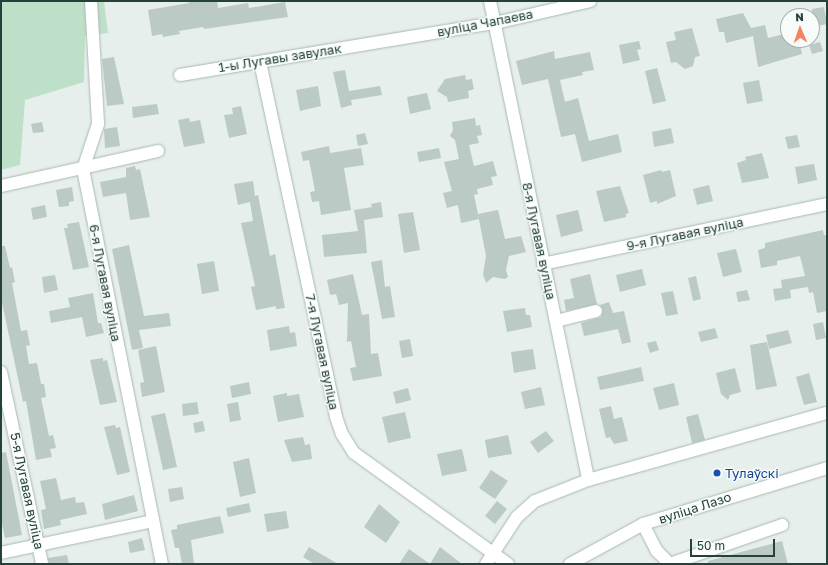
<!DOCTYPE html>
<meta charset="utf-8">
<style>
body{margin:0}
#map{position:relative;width:828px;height:565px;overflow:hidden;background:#e6efeb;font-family:"Golos Text",sans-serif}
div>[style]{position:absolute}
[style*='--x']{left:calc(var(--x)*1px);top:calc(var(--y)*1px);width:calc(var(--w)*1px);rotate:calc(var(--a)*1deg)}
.green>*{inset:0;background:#bfe0c8}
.building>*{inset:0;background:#bbcac4}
.roads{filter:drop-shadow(0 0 1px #a8b8b2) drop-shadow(0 0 1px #a8b8b2)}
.minor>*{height:12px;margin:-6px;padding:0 6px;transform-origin:6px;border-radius:6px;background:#fff}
.dots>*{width:11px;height:11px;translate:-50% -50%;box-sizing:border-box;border:2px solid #f7fbf9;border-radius:50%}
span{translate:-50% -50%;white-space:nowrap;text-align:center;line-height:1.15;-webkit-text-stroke:3px #f7fbf9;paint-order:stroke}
.street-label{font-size:13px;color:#24423a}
.transit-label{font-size:13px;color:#164399}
.left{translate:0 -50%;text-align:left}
.frame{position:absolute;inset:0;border:2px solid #24423a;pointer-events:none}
.north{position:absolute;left:780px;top:8px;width:40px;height:40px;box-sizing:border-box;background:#f7fbf9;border:1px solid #a3b1ad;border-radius:50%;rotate:358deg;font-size:11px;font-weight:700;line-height:16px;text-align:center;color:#24423a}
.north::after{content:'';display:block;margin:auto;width:14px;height:18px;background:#f4845f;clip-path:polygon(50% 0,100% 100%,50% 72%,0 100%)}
.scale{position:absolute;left:690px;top:539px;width:85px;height:18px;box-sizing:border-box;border:2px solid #24423a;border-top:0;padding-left:5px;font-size:12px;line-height:14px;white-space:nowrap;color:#24423a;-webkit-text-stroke:3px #f7fbf9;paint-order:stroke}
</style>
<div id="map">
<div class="green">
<div style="clip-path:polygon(1px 1px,104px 1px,108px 33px,85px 36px,84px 82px,25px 100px,20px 165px,1px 170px)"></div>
</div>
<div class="building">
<div style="clip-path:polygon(189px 1px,217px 1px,218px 8px,248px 3px,249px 8px,285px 2px,288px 17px,204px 29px,203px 27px,179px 31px,180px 34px,163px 37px,162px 34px,152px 36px,148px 10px,189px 3px)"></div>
<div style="clip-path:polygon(824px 7px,827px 24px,812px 27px,812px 9px)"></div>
<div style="clip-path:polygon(743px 13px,751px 28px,765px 25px,768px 38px,788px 33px,788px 40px,799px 40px,802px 54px,758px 67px,753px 36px,726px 43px,724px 32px,719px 32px,716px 19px)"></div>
<div style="clip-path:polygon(692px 28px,700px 56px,695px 57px,693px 66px,685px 69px,676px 62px,671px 63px,666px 42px,676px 40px,674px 32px)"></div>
<div style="clip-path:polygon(639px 41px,641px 49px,637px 50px,640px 60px,623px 64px,619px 45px)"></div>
<div style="clip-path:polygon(820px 42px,823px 51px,812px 54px,809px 45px)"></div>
<div style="clip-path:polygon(554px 51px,555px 59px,590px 52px,594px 70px,582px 72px,583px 75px,560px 80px,565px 102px,578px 98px,589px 141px,618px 134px,622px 152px,582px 162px,575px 134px,561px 137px,548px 79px,522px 85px,516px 61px)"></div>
<div style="clip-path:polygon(114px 57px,124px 104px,107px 106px,102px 59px)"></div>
<div style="clip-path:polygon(657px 68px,666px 101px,653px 104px,645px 71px)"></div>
<div style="clip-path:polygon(345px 70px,349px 91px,380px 86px,382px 95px,351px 100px,352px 105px,341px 108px,333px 72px)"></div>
<div style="clip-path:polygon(465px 75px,466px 80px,472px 79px,474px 89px,468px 91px,469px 98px,448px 102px,447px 97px,437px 91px,445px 79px)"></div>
<div style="clip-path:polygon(759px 80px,763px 101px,747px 104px,743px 83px)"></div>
<div style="clip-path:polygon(318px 86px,321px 106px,300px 111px,296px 90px)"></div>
<div style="clip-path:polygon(427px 93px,431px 109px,410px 114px,407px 97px)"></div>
<div style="clip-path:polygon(157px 104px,159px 114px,133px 118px,132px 107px)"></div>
<div style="clip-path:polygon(241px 106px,247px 134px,229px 138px,224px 115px,233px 114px,232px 108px)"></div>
<div style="clip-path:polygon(189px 118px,190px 122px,200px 120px,205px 143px,184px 147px,178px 120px)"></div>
<div style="clip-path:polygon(475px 118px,476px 126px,480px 125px,482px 135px,477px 136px,479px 143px,469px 145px,474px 166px,493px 161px,497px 176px,491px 177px,493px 185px,477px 189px,478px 194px,474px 195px,479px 219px,461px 223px,458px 205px,447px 208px,443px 193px,452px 191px,444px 162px,459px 159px,455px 140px,450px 136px,453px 130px,452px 122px)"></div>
<div style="clip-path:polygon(42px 122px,44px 132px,33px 133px,31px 124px)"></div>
<div style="clip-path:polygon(117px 127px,120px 146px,105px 148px,104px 129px)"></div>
<div style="clip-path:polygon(671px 128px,674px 143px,654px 147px,652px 132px)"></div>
<div style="clip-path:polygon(365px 133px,368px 144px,358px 146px,356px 135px)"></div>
<div style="clip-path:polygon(797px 135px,800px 147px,788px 149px,785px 137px)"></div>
<div style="clip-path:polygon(329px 146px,330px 153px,361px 148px,364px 165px,344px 168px,351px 210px,321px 215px,319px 201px,312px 202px,310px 192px,315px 191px,309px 160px,303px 161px,301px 152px)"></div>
<div style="clip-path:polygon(439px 148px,441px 158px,419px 162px,417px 152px)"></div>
<div style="clip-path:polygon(762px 153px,769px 178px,742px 183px,737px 163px,746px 160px,745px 157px)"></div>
<div style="clip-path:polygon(814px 164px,817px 180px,798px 184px,795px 167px)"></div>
<div style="clip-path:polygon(135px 166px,136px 170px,140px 169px,150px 217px,130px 220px,126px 193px,103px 197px,100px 182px,126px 177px,126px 168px)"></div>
<div style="clip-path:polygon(661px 170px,662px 172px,670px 170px,676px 196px,657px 204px,657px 201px,650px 203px,643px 175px)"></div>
<div style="clip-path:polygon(253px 181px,255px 196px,258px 195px,270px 256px,275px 254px,285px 308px,276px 309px,276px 306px,256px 310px,251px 287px,255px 286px,241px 223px,253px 221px,250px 202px,238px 205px,234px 184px)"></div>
<div style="clip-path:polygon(709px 185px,713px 201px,697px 205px,693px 189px)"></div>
<div style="clip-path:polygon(620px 186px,629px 213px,626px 214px,626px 217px,604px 222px,596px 191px)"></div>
<div style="clip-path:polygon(72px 187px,74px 201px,69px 202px,69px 206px,59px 207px,56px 190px)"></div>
<div style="clip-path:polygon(381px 202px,383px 217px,364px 220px,367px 253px,324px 257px,322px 235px,358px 231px,354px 210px,372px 207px,371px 204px)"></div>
<div style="clip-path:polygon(45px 205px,47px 217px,33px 220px,31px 208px)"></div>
<div style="clip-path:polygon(498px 210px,505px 239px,521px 236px,526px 252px,509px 256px,506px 270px,508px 277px,505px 279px,493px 277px,486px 283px,483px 274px,486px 256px,478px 214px)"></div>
<div style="clip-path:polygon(578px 210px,583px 231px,561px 237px,556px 215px)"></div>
<div style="clip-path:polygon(413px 212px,420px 250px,404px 253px,398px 214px)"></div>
<div style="clip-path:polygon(79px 222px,89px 267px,73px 270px,64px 228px,68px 228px,67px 224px)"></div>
<div style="clip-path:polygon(823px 230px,824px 235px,827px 235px,827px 311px,817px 313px,813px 292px,809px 293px,808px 287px,790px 290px,791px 298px,775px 301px,773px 289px,782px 288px,781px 280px,805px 276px,800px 256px,777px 261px,777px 265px,761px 268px,758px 250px,765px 248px,765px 243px)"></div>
<div style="clip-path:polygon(129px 245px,144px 316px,169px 313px,171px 326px,139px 330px,143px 348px,132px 350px,112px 249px)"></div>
<div style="clip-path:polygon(1px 246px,5px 246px,10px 268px,12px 267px,15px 282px,12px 283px,21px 331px,27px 330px,30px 345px,26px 346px,29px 364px,37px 363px,41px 384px,44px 384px,46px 397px,41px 398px,49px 436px,53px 435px,56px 448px,50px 449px,52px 457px,36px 460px,26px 401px,23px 402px,1px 298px)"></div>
<div style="clip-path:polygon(736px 249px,742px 272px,723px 277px,717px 253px)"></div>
<div style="clip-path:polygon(382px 260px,385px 287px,390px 286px,395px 317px,382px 319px,371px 262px)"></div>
<div style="clip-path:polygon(214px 261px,219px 291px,202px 294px,197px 264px)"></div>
<div style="clip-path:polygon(642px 269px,646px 285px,620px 292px,616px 275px)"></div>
<div style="clip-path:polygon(353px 274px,362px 315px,369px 314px,371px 354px,378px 353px,382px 376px,353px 381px,350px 368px,356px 367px,351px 341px,347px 342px,348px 303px,339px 305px,336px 294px,330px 295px,327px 280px)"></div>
<div style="clip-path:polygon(590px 274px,597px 304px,566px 311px,564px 300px,574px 298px,570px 279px)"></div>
<div style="clip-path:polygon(55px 275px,58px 290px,44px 293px,42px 277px)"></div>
<div style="clip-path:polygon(696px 276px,701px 299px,693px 301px,688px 278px)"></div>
<div style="clip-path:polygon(747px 290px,750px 300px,738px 302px,736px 292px)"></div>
<div style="clip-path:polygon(673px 291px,678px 314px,666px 316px,661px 293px)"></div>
<div style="clip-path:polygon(93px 293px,98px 323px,101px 323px,104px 333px,86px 337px,82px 317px,51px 323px,49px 311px,70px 307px,68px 298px)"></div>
<div style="clip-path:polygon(609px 302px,613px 313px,624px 311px,631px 342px,622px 344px,618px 329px,584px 336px,581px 323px,601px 317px,603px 310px,600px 305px)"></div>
<div style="clip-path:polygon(525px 308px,526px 315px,530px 315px,532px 327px,507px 332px,503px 311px)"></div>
<div style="clip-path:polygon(823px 322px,826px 338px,816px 340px,813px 324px)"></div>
<div style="clip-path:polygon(289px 326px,290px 333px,295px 332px,297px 346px,270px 351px,267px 330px)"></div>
<div style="clip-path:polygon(715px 328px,718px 338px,701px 342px,698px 332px)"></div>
<div style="clip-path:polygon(788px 330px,792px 343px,769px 349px,766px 335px)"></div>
<div style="clip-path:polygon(410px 339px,413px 356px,402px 358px,399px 341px)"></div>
<div style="clip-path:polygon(656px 341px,659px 350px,650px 353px,647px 343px)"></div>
<div style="clip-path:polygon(767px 342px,777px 386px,756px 390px,750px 345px)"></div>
<div style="clip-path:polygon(156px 346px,165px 392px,142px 397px,140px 383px,144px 382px,138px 350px)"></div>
<div style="clip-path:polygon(533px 349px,536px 369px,514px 373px,511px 352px)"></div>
<div style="clip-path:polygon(103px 358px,103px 361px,107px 360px,117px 402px,100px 405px,90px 360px)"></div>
<div style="clip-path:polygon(641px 367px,644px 381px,600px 390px,597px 377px)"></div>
<div style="clip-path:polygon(735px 368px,741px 392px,730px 395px,728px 400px,721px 394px,716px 373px)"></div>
<div style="clip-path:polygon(809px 373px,817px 402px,804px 405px,796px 377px)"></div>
<div style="clip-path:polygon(249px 382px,251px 394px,232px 398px,230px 386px)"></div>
<div style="clip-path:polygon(674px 383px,679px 405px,659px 410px,653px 388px)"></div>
<div style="clip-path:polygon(541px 387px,545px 405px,525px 409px,521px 392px)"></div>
<div style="clip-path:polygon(408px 388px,411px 400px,396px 404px,393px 392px)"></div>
<div style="clip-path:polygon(287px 393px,287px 396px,299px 394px,304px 417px,278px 422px,273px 396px)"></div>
<div style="clip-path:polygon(197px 402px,199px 414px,183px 416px,182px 404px)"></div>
<div style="clip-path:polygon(238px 402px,241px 420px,230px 422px,227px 404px)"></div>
<div style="clip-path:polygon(611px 406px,614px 419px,622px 417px,628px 441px,614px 444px,610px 437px,606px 438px,599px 409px)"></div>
<div style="clip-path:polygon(405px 412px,411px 438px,388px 443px,382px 417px)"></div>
<div style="clip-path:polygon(165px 413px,177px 467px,163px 470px,151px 416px)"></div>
<div style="clip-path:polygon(698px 414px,705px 440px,692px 443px,686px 417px)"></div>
<div style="clip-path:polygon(203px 421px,205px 431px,195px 433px,193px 423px)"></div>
<div style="clip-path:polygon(115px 425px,116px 428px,120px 427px,130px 472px,117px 475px,104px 427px)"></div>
<div style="clip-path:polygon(546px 431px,554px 441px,538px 453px,530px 442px)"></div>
<div style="clip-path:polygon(508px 435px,512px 454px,488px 458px,485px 440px)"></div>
<div style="clip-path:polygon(303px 437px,305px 445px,310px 444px,312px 459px,292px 462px,284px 440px)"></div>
<div style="clip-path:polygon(462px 449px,467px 471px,442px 476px,437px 454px)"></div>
<div style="clip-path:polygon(6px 452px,22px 535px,5px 538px,1px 519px,1px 453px)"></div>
<div style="clip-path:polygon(249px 458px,256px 493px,240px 497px,233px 462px)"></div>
<div style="clip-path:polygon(491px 470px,508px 481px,495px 499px,479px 488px)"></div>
<div style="clip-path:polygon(56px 478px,61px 500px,75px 497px,76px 503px,84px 502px,87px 514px,60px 520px,61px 525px,44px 529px,41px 510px,46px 509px,40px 481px)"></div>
<div style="clip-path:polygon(182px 487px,184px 499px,170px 502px,168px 489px)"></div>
<div style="clip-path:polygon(134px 495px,138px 511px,105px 520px,102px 504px)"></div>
<div style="clip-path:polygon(497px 501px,507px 509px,495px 524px,485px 516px)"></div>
<div style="clip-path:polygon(249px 503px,251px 512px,228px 517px,226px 508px)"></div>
<div style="clip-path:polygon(379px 504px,400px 522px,386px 543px,364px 527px)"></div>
<div style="clip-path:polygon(286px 511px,289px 528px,267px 532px,264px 514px)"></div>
<div style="clip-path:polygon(220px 516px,224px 533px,191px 540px,194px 564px,182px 564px,179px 548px,175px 548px,171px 530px,177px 529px,177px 525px)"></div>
<div style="clip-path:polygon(142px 538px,145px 550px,130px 553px,128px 542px)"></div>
<div style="clip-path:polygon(782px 541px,788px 564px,708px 564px,708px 561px)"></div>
<div style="clip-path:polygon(309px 547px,338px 564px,314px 564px,303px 557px)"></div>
<div style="clip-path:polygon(440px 547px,462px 564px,399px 564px,409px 549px,430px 564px)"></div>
<div style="clip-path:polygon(67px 555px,69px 564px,49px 564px,48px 558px)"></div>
</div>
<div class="roads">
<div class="minor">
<div style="--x:91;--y:1;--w:123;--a:86.7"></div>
<div style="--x:98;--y:124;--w:47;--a:108.4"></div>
<div style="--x:83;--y:169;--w:403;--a:78.7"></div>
<div style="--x:490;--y:1;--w:489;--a:78.4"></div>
<div style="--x:260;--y:62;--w:363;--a:77.9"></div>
<div style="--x:336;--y:417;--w:18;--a:71"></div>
<div style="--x:342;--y:434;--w:22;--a:58"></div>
<div style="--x:354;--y:453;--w:190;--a:35.8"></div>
<div style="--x:180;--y:75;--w:319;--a:-9.4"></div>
<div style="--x:495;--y:23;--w:98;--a:-13"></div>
<div style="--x:1;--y:186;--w:161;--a:-12.6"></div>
<div style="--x:543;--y:264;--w:290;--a:-11.9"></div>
<div style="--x:556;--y:321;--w:41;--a:-14"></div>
<div style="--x:1;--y:372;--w:196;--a:77.9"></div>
<div style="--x:643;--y:524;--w:29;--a:63"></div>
<div style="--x:656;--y:550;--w:20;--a:45"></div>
<div style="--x:670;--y:564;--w:119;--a:-19.2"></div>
<div style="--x:1;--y:553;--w:155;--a:-11.9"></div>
<div style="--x:486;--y:564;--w:56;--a:-56.6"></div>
<div style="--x:517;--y:517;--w:24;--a:-42"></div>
<div style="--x:535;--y:501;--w:57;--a:-21.6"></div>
<div style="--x:588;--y:480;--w:248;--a:-15.7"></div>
<div style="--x:570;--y:564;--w:83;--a:-28.7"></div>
<div style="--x:643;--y:524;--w:192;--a:-16.9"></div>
</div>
</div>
<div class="dots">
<div style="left:717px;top:473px;background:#1a4fb4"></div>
</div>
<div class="street-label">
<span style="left:485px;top:23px;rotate:-11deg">вуліца Чапаева</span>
<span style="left:280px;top:58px;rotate:-9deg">1-ы Лугавы завулак</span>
<span style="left:685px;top:234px;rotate:-12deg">9-я Лугавая вуліца</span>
<span style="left:539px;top:241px;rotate:78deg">8-я Лугавая вуліца</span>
<span style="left:105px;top:283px;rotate:79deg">6-я Лугавая вуліца</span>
<span style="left:322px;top:352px;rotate:78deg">7-я Лугавая вуліца</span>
<span style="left:27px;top:491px;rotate:78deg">5-я Лугавая вуліца</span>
<span style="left:695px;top:508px;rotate:-18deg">вуліца Лазо</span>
</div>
<div class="transit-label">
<span class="left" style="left:725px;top:473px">Тулаўскі</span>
</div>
<div class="frame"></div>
<div class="north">N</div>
<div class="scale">50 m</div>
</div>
